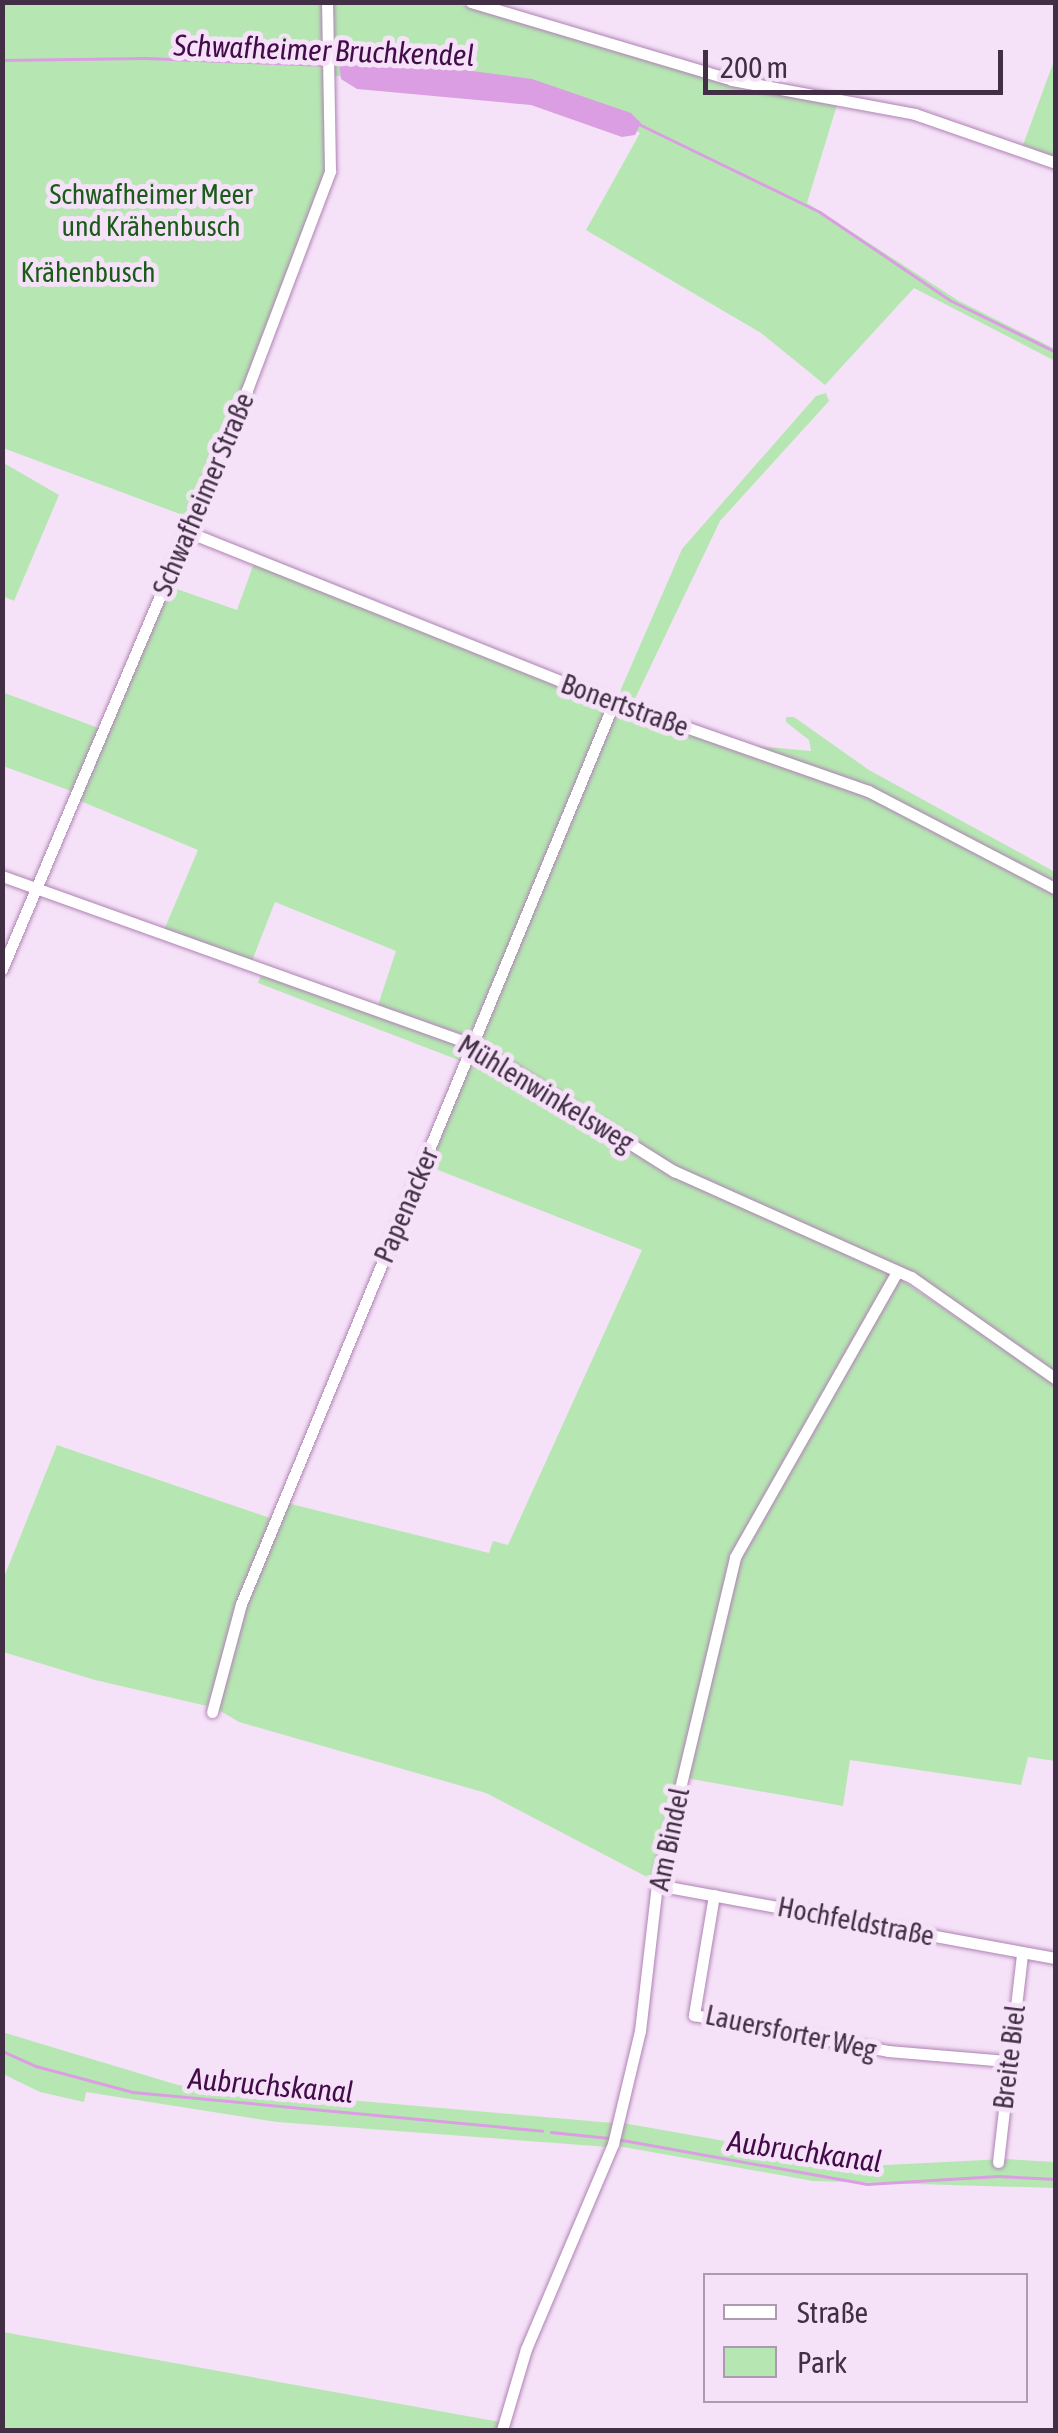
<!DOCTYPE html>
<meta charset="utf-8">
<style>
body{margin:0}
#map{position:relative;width:1058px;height:2433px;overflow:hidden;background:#f6e2f8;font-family:"Asap Condensed",sans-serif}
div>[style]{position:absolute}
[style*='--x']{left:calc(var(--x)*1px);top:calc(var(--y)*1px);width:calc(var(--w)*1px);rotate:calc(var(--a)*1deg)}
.green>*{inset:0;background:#b6e7b2}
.water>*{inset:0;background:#db9ee3}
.stream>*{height:2.5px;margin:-1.25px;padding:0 1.25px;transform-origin:1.25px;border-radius:1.25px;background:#db9ee3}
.roads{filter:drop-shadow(0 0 2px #af82b5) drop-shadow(0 0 2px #af82b5)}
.street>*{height:11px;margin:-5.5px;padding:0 5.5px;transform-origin:5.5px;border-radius:5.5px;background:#fff}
span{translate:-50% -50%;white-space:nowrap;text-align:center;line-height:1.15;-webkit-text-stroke:10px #f6e2f8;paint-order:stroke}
.park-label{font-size:28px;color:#1b5b19}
.street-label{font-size:28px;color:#432f45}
.water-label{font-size:30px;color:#430b4a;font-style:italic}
.frame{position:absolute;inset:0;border:5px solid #432f45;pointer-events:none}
.legend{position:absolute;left:703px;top:2273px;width:325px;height:130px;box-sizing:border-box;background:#f6e2f8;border:2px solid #ae9ab0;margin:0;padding:12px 18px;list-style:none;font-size:30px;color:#432f45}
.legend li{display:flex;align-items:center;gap:20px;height:50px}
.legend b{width:50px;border:2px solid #ae9ab0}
.scale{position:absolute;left:703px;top:50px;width:300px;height:45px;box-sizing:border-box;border:5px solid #432f45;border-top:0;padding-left:12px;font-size:30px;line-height:35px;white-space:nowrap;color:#432f45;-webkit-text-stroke:8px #f6e2f8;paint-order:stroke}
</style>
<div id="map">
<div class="green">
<div style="clip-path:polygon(2px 3px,322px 3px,326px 169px,242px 390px,188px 517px,3px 448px)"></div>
<div style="clip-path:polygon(332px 3px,454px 3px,837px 105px,807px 203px,959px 301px,1055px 349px,1055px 361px,914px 288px,825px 385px,761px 333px,586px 230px,640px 133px,604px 114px,462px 77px,334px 76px)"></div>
<div style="clip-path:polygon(1055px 58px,1055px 157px,1023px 145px)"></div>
<div style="clip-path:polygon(826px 393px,829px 401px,720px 521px,633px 703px,621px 701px,621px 689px,682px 549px,816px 396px)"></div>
<div style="clip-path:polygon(2px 462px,59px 495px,14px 601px,3px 596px)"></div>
<div style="clip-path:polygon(254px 563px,601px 701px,609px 713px,469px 1037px,378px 1005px,396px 951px,275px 902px,252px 961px,164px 930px,198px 850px,78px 800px,171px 587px,237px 610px)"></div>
<div style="clip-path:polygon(2px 692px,101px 729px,74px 792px,3px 766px)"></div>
<div style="clip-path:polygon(620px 709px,816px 769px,756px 746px,811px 751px,809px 740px,786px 722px,786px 717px,794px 717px,869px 770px,1055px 872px,1055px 1373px,896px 1264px,731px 1557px,653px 1878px,649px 1878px,486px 1793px,239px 1722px,217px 1709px,242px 1609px,287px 1503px,489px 1553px,493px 1541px,508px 1545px,642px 1250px,428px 1166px,611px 714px)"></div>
<div style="clip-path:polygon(262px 973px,456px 1042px,464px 1053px,461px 1061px,258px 983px)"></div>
<div style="clip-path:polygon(900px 1279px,1055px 1383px,1055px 1761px,1028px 1757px,1021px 1785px,850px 1760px,843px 1806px,686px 1778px,740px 1558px,893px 1283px)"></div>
<div style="clip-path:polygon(57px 1445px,273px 1519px,207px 1706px,95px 1680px,3px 1652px,2px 1582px)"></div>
<div style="clip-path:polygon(2px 2032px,178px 2085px,613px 2123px,608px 2147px,277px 2122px,86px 2092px,84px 2102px,40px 2092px,3px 2074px)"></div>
<div style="clip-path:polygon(623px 2123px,866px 2166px,1004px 2159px,1055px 2162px,1055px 2188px,813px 2181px,618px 2146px)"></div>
<div style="clip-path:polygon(3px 2332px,500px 2422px,497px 2430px,3px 2430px)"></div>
</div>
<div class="water">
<div style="clip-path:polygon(365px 57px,532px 79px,631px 113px,641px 123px,635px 135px,622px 137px,531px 105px,357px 89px,341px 79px,339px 62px)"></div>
</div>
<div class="stream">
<div style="--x:2;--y:60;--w:143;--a:-0.8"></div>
<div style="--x:145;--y:58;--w:181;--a:2.2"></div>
<div style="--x:639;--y:124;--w:201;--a:25.9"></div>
<div style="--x:820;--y:212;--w:157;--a:34.1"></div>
<div style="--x:950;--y:300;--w:118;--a:26.1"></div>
<div style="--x:2;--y:2051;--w:37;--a:24"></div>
<div style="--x:36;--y:2066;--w:100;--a:15"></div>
<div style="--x:133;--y:2092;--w:411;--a:5.4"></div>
<div style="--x:551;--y:2132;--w:58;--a:5.9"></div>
<div style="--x:617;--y:2139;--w:254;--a:10.2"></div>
<div style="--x:867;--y:2184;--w:131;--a:-3.5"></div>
<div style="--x:998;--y:2176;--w:58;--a:3"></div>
</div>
<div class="roads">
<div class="street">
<div style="--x:471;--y:2;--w:272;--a:16.6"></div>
<div style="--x:732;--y:80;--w:186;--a:10.5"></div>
<div style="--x:915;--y:114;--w:149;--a:19.2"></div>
<div style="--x:188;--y:532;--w:459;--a:21.8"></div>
<div style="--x:614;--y:702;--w:269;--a:19.3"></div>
<div style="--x:868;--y:791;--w:212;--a:27.5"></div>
<div style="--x:2;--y:876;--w:499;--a:19.7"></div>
<div style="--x:472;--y:1044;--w:239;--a:32.2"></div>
<div style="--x:674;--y:1171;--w:260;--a:24.1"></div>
<div style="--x:911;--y:1277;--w:177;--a:35.1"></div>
<div style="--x:2;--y:969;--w:629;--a:-67.06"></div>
<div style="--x:247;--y:390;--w:234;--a:-69.2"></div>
<div style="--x:330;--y:171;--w:169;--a:-91"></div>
<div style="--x:212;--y:1712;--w:112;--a:-75"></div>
<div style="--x:241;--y:1604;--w:976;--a:-67.53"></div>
<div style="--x:657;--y:1885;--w:406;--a:10.4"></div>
<div style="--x:714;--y:1895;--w:122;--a:99.5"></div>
<div style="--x:694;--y:2015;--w:197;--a:10.5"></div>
<div style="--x:888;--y:2051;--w:119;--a:4.8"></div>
<div style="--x:998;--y:2162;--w:210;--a:-83.4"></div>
<div style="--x:502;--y:2430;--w:84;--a:-73.5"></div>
<div style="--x:526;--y:2349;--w:223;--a:-67"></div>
<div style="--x:613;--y:2144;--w:116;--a:-76.6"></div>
<div style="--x:640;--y:2031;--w:147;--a:-83.4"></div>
<div style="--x:657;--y:1885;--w:337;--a:-76.6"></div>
<div style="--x:735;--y:1557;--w:328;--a:-60.4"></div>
</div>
</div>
<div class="park-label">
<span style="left:151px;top:210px">Schwafheimer Meer<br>und Krähenbusch</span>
<span style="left:88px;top:272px">Krähenbusch</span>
</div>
<div class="street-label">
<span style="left:203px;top:494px;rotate:-67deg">Schwafheimer Straße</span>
<span style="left:625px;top:705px;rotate:20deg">Bonertstraße</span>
<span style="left:546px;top:1093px;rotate:31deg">Mühlenwinkelsweg</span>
<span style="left:406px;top:1205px;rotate:-67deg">Papenacker</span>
<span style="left:669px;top:1839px;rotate:-78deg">Am Bindel</span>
<span style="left:856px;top:1921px;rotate:11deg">Hochfeldstraße</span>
<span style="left:791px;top:2032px;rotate:12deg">Lauersforter Weg</span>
<span style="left:1009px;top:2057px;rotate:-83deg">Breite Biel</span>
</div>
<div class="water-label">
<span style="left:324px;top:50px;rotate:2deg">Schwafheimer Bruchkendel</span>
<span style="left:271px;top:2085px;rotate:5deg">Aubruchskanal</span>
<span style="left:805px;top:2151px;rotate:8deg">Aubruchkanal</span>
</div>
<div class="frame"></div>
<ul class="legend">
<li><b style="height:12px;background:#fff"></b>Straße</li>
<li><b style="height:28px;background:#b6e7b2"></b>Park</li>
</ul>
<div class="scale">200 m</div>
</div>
